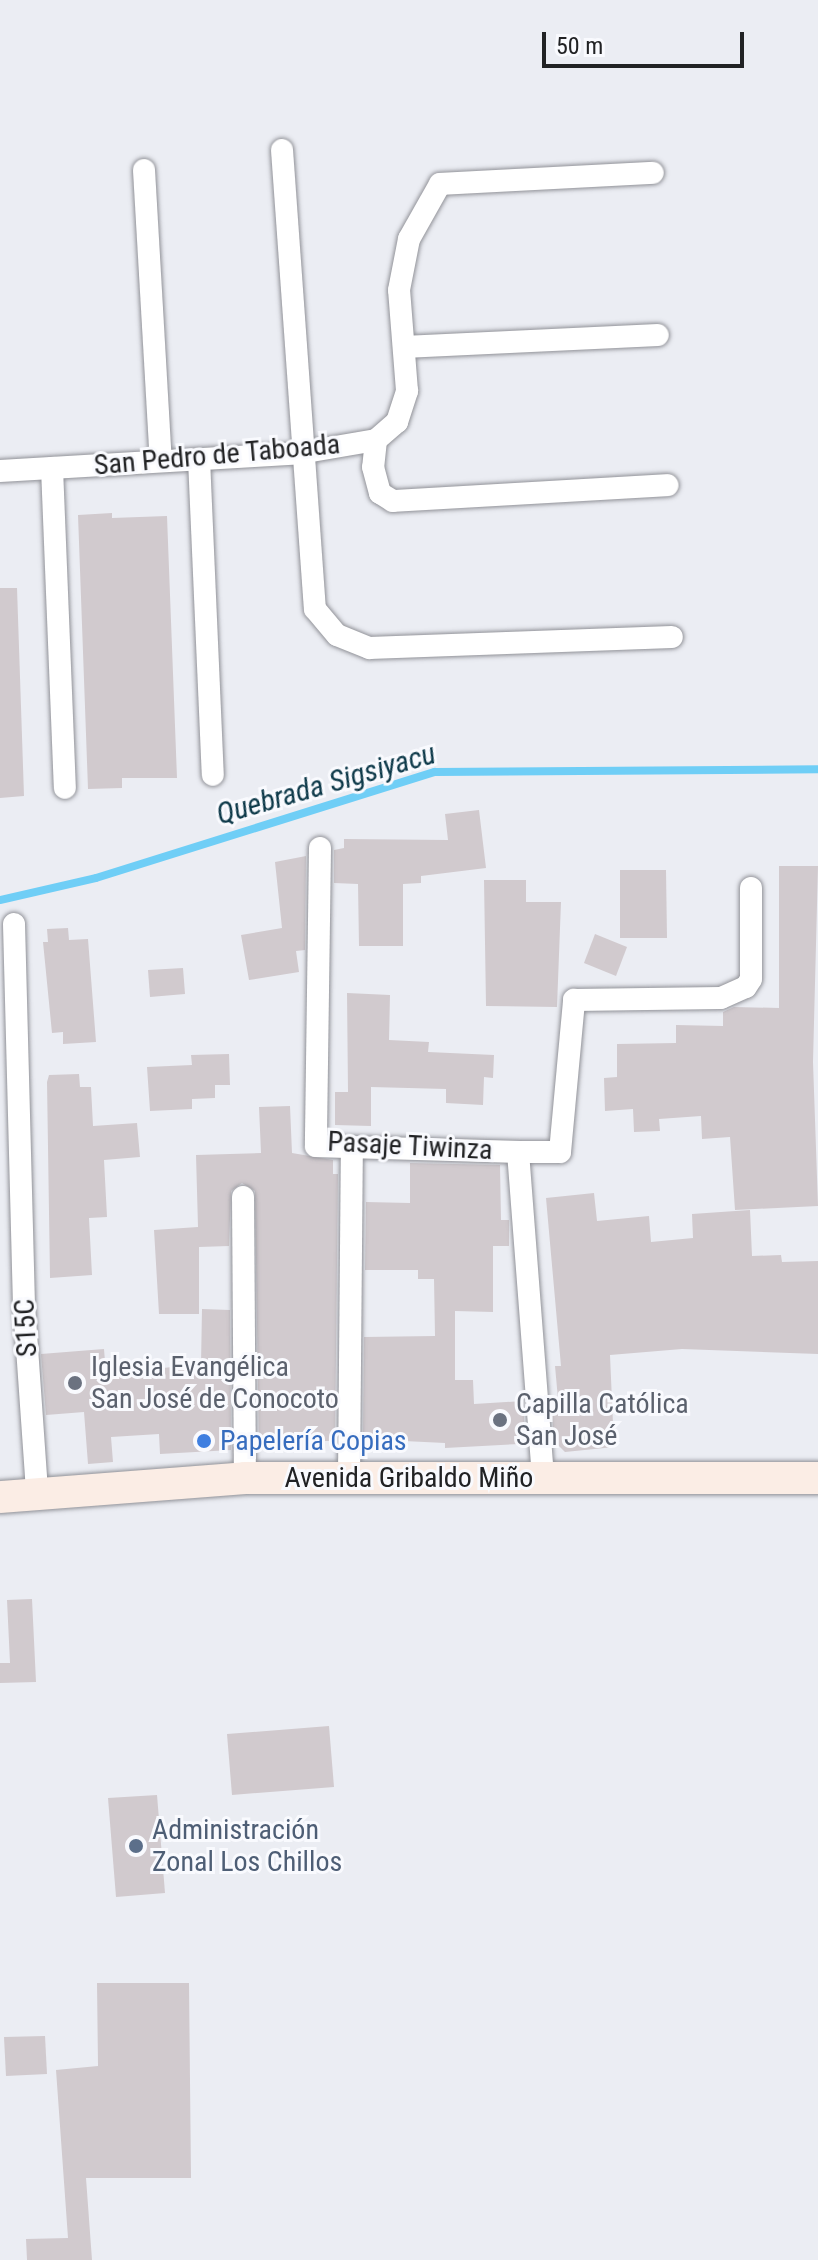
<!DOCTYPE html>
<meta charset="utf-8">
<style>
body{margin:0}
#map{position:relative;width:818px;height:2260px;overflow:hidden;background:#ebedf3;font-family:"Roboto Condensed",sans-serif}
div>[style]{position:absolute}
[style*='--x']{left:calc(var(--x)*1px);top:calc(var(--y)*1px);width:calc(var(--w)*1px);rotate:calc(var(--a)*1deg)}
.stream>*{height:8px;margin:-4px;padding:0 4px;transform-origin:4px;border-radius:4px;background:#6fcef6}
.building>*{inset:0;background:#d1cace}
.roads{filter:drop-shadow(0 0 2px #919298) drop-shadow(0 0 2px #919298)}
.street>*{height:22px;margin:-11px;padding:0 11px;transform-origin:11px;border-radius:11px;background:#fff}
.secondary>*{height:32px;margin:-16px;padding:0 16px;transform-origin:16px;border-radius:16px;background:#fbede5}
.dots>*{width:22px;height:22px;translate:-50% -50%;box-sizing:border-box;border:4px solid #f9fafe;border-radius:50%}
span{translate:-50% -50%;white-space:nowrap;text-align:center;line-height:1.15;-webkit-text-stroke:6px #f9fafe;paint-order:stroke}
.street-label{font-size:28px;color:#212224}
.worship-label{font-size:28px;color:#5b616d}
.left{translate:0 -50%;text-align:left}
.shop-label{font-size:28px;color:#366cbe}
.service-label{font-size:28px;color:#4e5e75}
.water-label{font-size:30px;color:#0d3949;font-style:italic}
.scale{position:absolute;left:542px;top:32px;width:202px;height:36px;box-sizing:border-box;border:4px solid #212224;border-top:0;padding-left:10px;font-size:24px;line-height:28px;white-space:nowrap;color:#212224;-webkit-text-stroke:6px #f9fafe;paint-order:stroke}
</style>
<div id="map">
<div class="stream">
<div style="--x:0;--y:900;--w:98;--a:-12.9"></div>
<div style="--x:96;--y:878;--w:355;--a:-17.4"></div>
<div style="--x:435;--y:772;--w:383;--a:-0.4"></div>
</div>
<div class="building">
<div style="clip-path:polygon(112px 513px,112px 518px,167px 516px,177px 778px,122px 778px,122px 788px,88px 789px,78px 515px)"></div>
<div style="clip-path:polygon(0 588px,17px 588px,24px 796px,0 798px)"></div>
<div style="clip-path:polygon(479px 810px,486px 868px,421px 876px,421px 883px,403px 884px,403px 946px,359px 946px,358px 884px,334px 883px,334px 850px,344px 848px,344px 839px,448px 840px,445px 814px)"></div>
<div style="clip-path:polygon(306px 856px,305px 950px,296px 951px,299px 972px,249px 980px,241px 935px,282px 928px,275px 862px)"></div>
<div style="clip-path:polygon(779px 866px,818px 866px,813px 1062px,818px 1206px,735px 1210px,730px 1137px,702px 1139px,701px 1116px,659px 1119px,660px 1131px,634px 1132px,633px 1109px,605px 1111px,604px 1078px,617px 1077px,617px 1044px,676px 1043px,676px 1025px,723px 1026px,723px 1012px,734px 1007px,779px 1008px)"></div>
<div style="clip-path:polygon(620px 870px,666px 870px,667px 938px,620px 938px)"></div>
<div style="clip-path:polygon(484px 880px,526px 880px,526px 902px,561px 902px,557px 1007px,486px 1006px)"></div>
<div style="clip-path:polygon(68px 928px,69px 940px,88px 939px,96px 1042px,63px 1044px,63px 1032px,52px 1033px,43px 942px,48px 942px,47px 929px)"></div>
<div style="clip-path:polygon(595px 934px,627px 947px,616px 976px,584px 963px)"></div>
<div style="clip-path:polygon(183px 968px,185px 994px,150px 997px,148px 970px)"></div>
<div style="clip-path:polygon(347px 993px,390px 995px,389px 1040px,429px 1042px,428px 1052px,494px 1055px,493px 1078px,484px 1077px,483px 1105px,446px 1103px,446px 1089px,371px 1087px,371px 1126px,335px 1125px,335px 1092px,348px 1092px)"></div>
<div style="clip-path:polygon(229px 1054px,230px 1085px,215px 1085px,215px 1098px,192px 1099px,192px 1109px,150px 1111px,147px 1067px,192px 1065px,191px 1055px)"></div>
<div style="clip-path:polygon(79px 1074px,80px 1087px,91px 1087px,93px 1126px,137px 1123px,140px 1157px,104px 1160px,107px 1217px,89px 1218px,92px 1275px,50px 1278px,47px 1082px,49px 1075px)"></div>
<div style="clip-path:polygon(290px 1106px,292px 1153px,333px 1160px,333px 1174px,338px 1174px,335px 1441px,277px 1441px,277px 1449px,259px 1450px,255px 1191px,242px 1183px,231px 1191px,229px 1246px,199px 1247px,199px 1314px,159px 1314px,154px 1230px,198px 1227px,196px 1155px,261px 1153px,259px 1107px)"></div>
<div style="clip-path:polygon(410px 1163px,500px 1165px,501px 1220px,509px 1220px,509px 1246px,493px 1246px,493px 1312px,455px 1311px,455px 1380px,473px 1380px,474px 1404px,523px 1401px,525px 1433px,519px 1444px,445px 1448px,445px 1443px,363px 1439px,364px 1337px,435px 1336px,434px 1279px,418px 1279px,418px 1270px,365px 1270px,366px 1202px,410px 1203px)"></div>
<div style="clip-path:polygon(594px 1193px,597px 1221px,649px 1216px,651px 1242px,693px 1238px,692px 1214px,750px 1210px,752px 1256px,781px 1255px,782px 1262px,818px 1261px,818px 1354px,682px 1349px,610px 1355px,614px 1447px,565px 1452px,554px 1441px,551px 1399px,558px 1399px,555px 1366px,561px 1366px,546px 1198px)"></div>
<div style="clip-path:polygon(202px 1309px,230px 1310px,231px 1450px,160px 1454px,159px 1434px,111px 1437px,113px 1462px,88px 1464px,84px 1412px,46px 1415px,41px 1354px,104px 1349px,106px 1374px,201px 1364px)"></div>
<div style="clip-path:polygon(32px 1599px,36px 1682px,0 1683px,0 1663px,10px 1663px,7px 1600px)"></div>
<div style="clip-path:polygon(329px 1726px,334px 1787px,232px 1795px,227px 1734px)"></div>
<div style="clip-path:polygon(157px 1795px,165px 1893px,116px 1897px,108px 1798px)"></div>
<div style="clip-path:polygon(97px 1983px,189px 1983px,191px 2178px,86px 2178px,92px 2260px,27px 2260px,26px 2239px,68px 2238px,56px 2070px,98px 2066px)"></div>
<div style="clip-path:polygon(45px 2036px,47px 2074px,6px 2076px,4px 2037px)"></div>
</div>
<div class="roads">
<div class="street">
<div style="--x:282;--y:150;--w:460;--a:85.9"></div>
<div style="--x:315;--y:609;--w:34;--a:50"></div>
<div style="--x:337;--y:635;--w:35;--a:22"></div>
<div style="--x:369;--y:648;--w:303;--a:-2.1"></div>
<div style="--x:144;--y:170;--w:291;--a:86.7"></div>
<div style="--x:404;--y:347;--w:254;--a:-2.7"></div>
<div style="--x:376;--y:440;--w:27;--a:96"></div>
<div style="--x:373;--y:467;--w:27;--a:75"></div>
<div style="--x:380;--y:493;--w:15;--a:32"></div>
<div style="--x:393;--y:501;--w:275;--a:-3.3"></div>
<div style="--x:199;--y:459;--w:316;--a:87.5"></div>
<div style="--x:52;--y:468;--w:320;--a:87.7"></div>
<div style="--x:0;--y:471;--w:301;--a:-3.4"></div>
<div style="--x:300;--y:453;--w:77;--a:-9.7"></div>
<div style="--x:376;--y:440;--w:28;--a:-41"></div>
<div style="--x:397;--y:422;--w:33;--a:-72"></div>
<div style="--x:407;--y:391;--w:101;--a:-94.5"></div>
<div style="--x:399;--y:290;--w:52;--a:-78.9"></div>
<div style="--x:409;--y:239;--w:63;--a:-60.6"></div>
<div style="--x:440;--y:184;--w:213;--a:-3"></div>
<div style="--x:320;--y:848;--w:298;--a:90.8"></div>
<div style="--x:316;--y:1146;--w:202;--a:1.7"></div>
<div style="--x:518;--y:1152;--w:327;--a:85.6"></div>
<div style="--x:14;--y:924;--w:381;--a:88.5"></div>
<div style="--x:24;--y:1305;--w:186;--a:86"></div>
<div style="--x:518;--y:1152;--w:42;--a:0"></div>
<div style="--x:560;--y:1152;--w:153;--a:-84.7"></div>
<div style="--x:574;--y:1000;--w:147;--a:-0.8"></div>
<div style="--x:721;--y:998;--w:27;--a:-24"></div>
<div style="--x:746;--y:987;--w:9;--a:-58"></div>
<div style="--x:751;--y:979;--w:91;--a:-90"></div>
<div style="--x:243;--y:1197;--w:281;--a:89.6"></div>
<div style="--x:349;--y:1478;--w:331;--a:-89.5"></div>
</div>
<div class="secondary">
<div style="--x:0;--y:1497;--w:246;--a:-4.4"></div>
<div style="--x:245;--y:1478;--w:573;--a:0"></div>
</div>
</div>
<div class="dots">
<div style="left:75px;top:1383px;background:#6b7280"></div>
<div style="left:500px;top:1420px;background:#6b7280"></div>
<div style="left:204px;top:1441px;background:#3f7fe0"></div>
<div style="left:136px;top:1846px;background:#5c6f8a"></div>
</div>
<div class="street-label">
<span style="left:217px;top:455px;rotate:-5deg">San Pedro de Taboada</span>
<span style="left:410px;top:1146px;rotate:3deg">Pasaje Tiwinza</span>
<span style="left:26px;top:1328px;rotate:-93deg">S15C</span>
<span style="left:409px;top:1478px">Avenida Gribaldo Miño</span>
</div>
<div class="worship-label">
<span class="left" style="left:91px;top:1383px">Iglesia Evangélica<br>San José de Conocoto</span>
<span class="left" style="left:516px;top:1420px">Capilla Católica<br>San José</span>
</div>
<div class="shop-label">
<span class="left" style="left:220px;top:1441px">Papelería Copias</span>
</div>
<div class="service-label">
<span class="left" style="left:152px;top:1846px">Administración<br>Zonal Los Chillos</span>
</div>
<div class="water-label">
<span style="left:326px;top:784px;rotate:-16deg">Quebrada Sigsiyacu</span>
</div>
<div class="scale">50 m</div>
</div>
